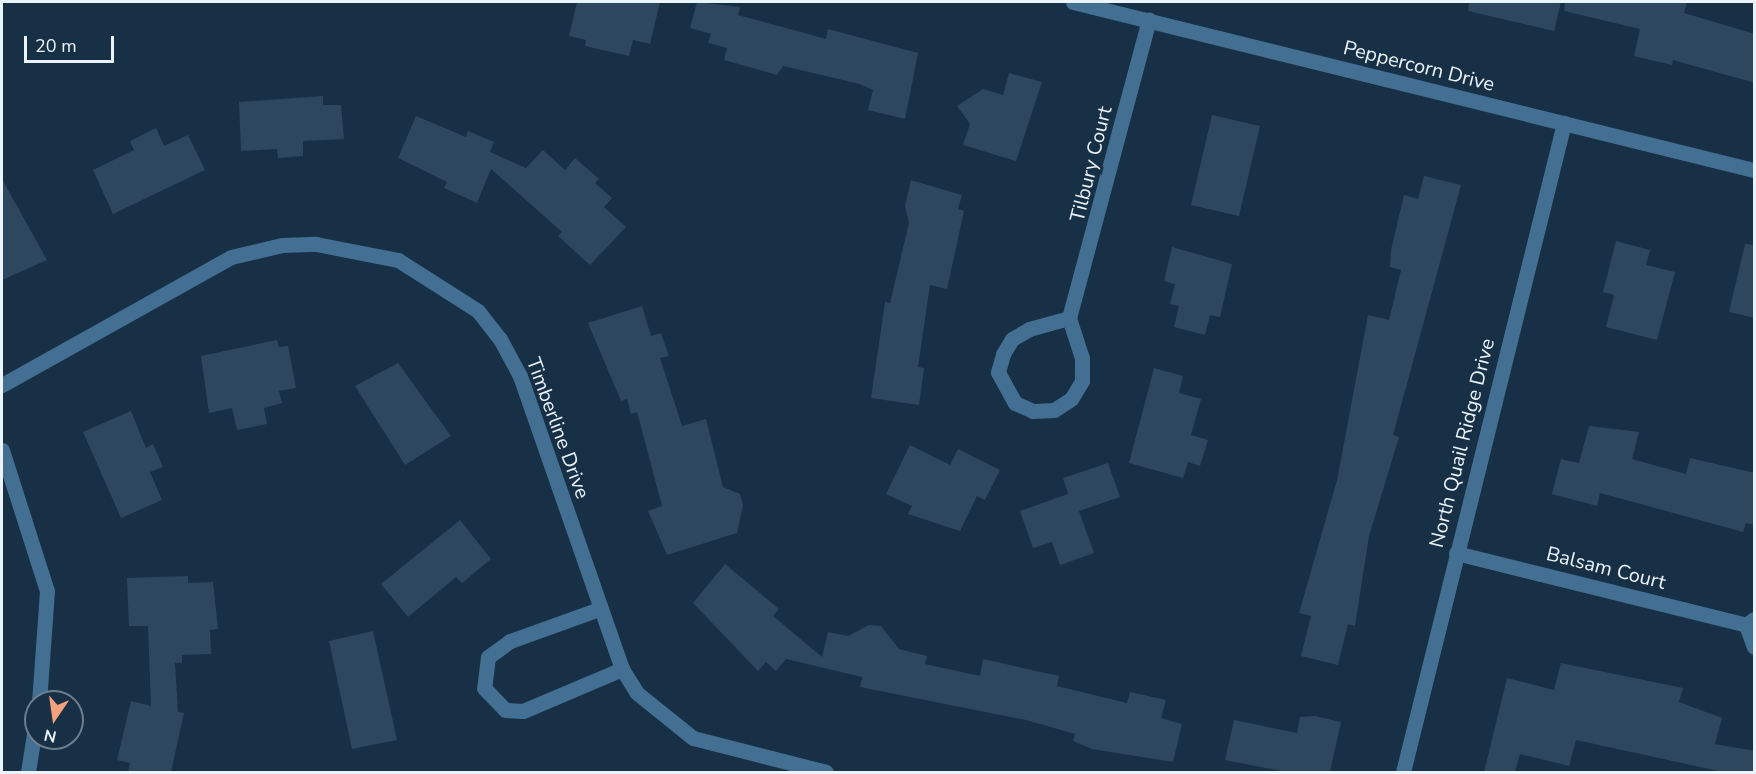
<!DOCTYPE html>
<style>
body{margin:0}
#map{position:relative;width:1756px;height:774px;overflow:hidden;background:#173045;font-family:"Nunito Sans",sans-serif}
div>[style]{position:absolute}
[style*='--x']{left:calc(var(--x)*1px);top:calc(var(--y)*1px);width:calc(var(--w)*1px);rotate:calc(var(--a)*1deg)}
.building>*{inset:0;background:#2d475e}
.street>*{height:15px;margin:-7.5px;padding:0 7.5px;transform-origin:7.5px;border-radius:7.5px;background:#436f93}
span{translate:-50% -50%;white-space:nowrap;text-align:center;line-height:1.15;-webkit-text-stroke:6px #173045;paint-order:stroke}
.street-label{font-size:20px;color:#ebf4fd}
.frame{position:absolute;inset:0;border:3px solid #ebf4fd;pointer-events:none}
.north{position:absolute;left:24px;top:690px;width:60px;height:60px;box-sizing:border-box;background:#173045;border:2px solid #6c7e8f;border-radius:50%;rotate:193deg;font-size:16px;font-weight:700;line-height:24px;text-align:center;color:#ebf4fd}
.north::after{content:'';display:block;margin:auto;width:21px;height:27px;background:#f1a17d;clip-path:polygon(50% 0,100% 100%,50% 72%,0 100%)}
.scale{position:absolute;left:24px;top:36px;width:90px;height:27px;box-sizing:border-box;border:3px solid #ebf4fd;border-top:0;padding-left:8px;font-size:18px;line-height:21px;white-space:nowrap;color:#ebf4fd;-webkit-text-stroke:4px #173045;paint-order:stroke}
</style>
<div id="map">
<div class="building">
<div style="clip-path:polygon(577px 2px,660px 2px,650px 44px,633px 40px,629px 56px,585px 46px,586px 40px,569px 36px)"></div>
<div style="clip-path:polygon(697px 2px,740px 7px,738px 15px,826px 39px,828px 29px,918px 53px,905px 119px,868px 110px,873px 90px,860px 84px,783px 66px,777px 75px,724px 60px,727px 48px,708px 43px,711px 34px,690px 28px)"></div>
<div style="clip-path:polygon(1469px 2px,1561px 2px,1554px 31px,1468px 11px)"></div>
<div style="clip-path:polygon(1565px 2px,1687px 2px,1684px 13px,1755px 34px,1755px 83px,1673px 60px,1672px 65px,1634px 56px,1640px 29px,1564px 11px)"></div>
<div style="clip-path:polygon(1009px 73px,1042px 82px,1016px 161px,963px 145px,970px 124px,957px 106px,983px 89px,1003px 95px)"></div>
<div style="clip-path:polygon(323px 96px,323px 105px,341px 105px,344px 139px,303px 141px,303px 156px,278px 158px,277px 149px,241px 151px,239px 102px)"></div>
<div style="clip-path:polygon(1212px 115px,1260px 126px,1239px 216px,1191px 205px)"></div>
<div style="clip-path:polygon(416px 116px,466px 137px,468px 131px,494px 142px,490px 152px,526px 168px,543px 150px,565px 170px,575px 158px,599px 179px,595px 183px,612px 198px,604px 207px,626px 227px,590px 265px,558px 236px,562px 232px,491px 169px,477px 203px,444px 188px,447px 182px,398px 158px)"></div>
<div style="clip-path:polygon(156px 128px,164px 146px,188px 135px,205px 170px,113px 214px,93px 170px,134px 150px,130px 141px)"></div>
<div style="clip-path:polygon(1424px 176px,1461px 185px,1393px 435px,1399px 437px,1369px 536px,1355px 626px,1348px 624px,1338px 665px,1301px 656px,1311px 616px,1299px 613px,1337px 480px,1368px 315px,1389px 320px,1401px 270px,1390px 267px,1391px 250px,1404px 195px,1418px 199px)"></div>
<div style="clip-path:polygon(2px 179px,47px 260px,2px 280px)"></div>
<div style="clip-path:polygon(911px 180px,962px 195px,958px 209px,964px 211px,947px 289px,930px 285px,918px 367px,924px 368px,919px 405px,871px 398px,885px 302px,890px 303px,909px 223px,905px 206px)"></div>
<div style="clip-path:polygon(1616px 241px,1650px 250px,1646px 265px,1675px 272px,1657px 340px,1606px 327px,1614px 295px,1603px 292px)"></div>
<div style="clip-path:polygon(1745px 244px,1755px 245px,1755px 318px,1729px 312px)"></div>
<div style="clip-path:polygon(1172px 247px,1232px 264px,1220px 317px,1210px 315px,1205px 335px,1174px 327px,1179px 306px,1170px 304px,1175px 284px,1164px 281px)"></div>
<div style="clip-path:polygon(642px 306px,651px 336px,661px 333px,669px 356px,660px 358px,682px 426px,706px 419px,723px 487px,740px 494px,743px 505px,737px 533px,667px 555px,648px 511px,662px 506px,637px 412px,631px 414px,627px 399px,621px 401px,588px 323px)"></div>
<div style="clip-path:polygon(277px 340px,279px 347px,288px 346px,296px 388px,279px 391px,282px 403px,264px 408px,267px 424px,237px 430px,232px 408px,209px 413px,201px 356px)"></div>
<div style="clip-path:polygon(398px 363px,451px 436px,405px 465px,355px 386px)"></div>
<div style="clip-path:polygon(1154px 368px,1183px 376px,1179px 393px,1201px 399px,1191px 435px,1208px 440px,1200px 466px,1188px 462px,1183px 478px,1129px 463px)"></div>
<div style="clip-path:polygon(131px 411px,146px 448px,153px 444px,163px 467px,150px 472px,162px 500px,121px 518px,83px 432px)"></div>
<div style="clip-path:polygon(1589px 426px,1639px 432px,1632px 459px,1686px 474px,1690px 458px,1755px 473px,1755px 525px,1746px 523px,1743px 532px,1600px 493px,1597px 506px,1552px 494px,1561px 459px,1579px 463px)"></div>
<div style="clip-path:polygon(910px 445px,950px 465px,958px 449px,1000px 470px,985px 500px,977px 496px,960px 531px,908px 514px,912px 506px,886px 494px)"></div>
<div style="clip-path:polygon(1108px 463px,1120px 497px,1079px 511px,1094px 553px,1060px 565px,1052px 542px,1033px 548px,1020px 511px,1068px 494px,1063px 478px)"></div>
<div style="clip-path:polygon(460px 520px,491px 559px,462px 583px,456px 577px,408px 617px,381px 584px)"></div>
<div style="clip-path:polygon(725px 564px,779px 609px,773px 616px,822px 657px,828px 632px,848px 636px,869px 625px,881px 626px,899px 649px,927px 656px,925px 664px,980px 676px,983px 659px,1059px 676px,1057px 686px,1127px 703px,1130px 692px,1166px 700px,1161px 718px,1182px 724px,1173px 762px,1092px 749px,1073px 741px,1075px 734px,1026px 720px,860px 687px,862px 677px,786px 659px,776px 671px,766px 662px,758px 671px,693px 603px)"></div>
<div style="clip-path:polygon(188px 576px,188px 583px,213px 582px,218px 629px,210px 630px,211px 654px,182px 655px,182px 663px,175px 663px,178px 712px,184px 713px,171px 772px,128px 772px,130px 763px,117px 760px,131px 701px,151px 706px,148px 626px,129px 626px,127px 578px)"></div>
<div style="clip-path:polygon(373px 631px,397px 740px,352px 749px,329px 641px)"></div>
<div style="clip-path:polygon(1561px 663px,1683px 688px,1679px 702px,1722px 718px,1715px 744px,1755px 751px,1755px 772px,1723px 772px,1576px 740px,1569px 766px,1520px 754px,1515px 772px,1484px 772px,1507px 678px,1554px 690px)"></div>
<div style="clip-path:polygon(1315px 716px,1341px 722px,1330px 772px,1286px 772px,1225px 760px,1234px 720px,1297px 733px,1300px 717px)"></div>
</div>
<div class="street">
<div style="--x:1073;--y:2;--w:701;--a:13.86"></div>
<div style="--x:1069;--y:318;--w:42;--a:72"></div>
<div style="--x:1082;--y:358;--w:23;--a:90"></div>
<div style="--x:1082;--y:381;--w:21;--a:121"></div>
<div style="--x:1071;--y:399;--w:20;--a:147"></div>
<div style="--x:1054;--y:410;--w:21;--a:177"></div>
<div style="--x:1033;--y:411;--w:20;--a:-156"></div>
<div style="--x:1015;--y:403;--w:35;--a:-119"></div>
<div style="--x:998;--y:372;--w:19;--a:-74"></div>
<div style="--x:1003;--y:354;--w:17;--a:-59"></div>
<div style="--x:1012;--y:339;--w:20;--a:-30"></div>
<div style="--x:1029;--y:329;--w:41;--a:-15.4"></div>
<div style="--x:1069;--y:318;--w:309;--a:-75"></div>
<div style="--x:2;--y:385;--w:262;--a:-29.2"></div>
<div style="--x:231;--y:257;--w:52;--a:-13.2"></div>
<div style="--x:282;--y:245;--w:34;--a:-2"></div>
<div style="--x:316;--y:244;--w:84;--a:11"></div>
<div style="--x:398;--y:260;--w:95;--a:32.5"></div>
<div style="--x:478;--y:311;--w:36;--a:52"></div>
<div style="--x:500;--y:339;--w:42;--a:61.6"></div>
<div style="--x:520;--y:376;--w:310;--a:70.8"></div>
<div style="--x:622;--y:669;--w:28;--a:58"></div>
<div style="--x:637;--y:693;--w:72;--a:38.8"></div>
<div style="--x:693;--y:738;--w:137;--a:14.3"></div>
<div style="--x:2;--y:450;--w:148;--a:72.3"></div>
<div style="--x:47;--y:591;--w:111;--a:94.1"></div>
<div style="--x:1456;--y:553;--w:299;--a:13.9"></div>
<div style="--x:1746;--y:625;--w:10;--a:-37"></div>
<div style="--x:599;--y:609;--w:95;--a:160.2"></div>
<div style="--x:510;--y:641;--w:27;--a:144"></div>
<div style="--x:488;--y:657;--w:31;--a:97"></div>
<div style="--x:484;--y:688;--w:30;--a:46"></div>
<div style="--x:505;--y:710;--w:18;--a:3"></div>
<div style="--x:523;--y:711;--w:108;--a:-23"></div>
<div style="--x:1746;--y:625;--w:23;--a:70"></div>
<div style="--x:28;--y:772;--w:52;--a:-81.1"></div>
<div style="--x:1403;--y:772;--w:669;--a:-76.07"></div>
</div>
<div class="street-label">
<span style="left:1419px;top:66px;rotate:14deg">Peppercorn Drive</span>
<span style="left:1091px;top:164px;rotate:-76deg">Tilbury Court</span>
<span style="left:558px;top:428px;rotate:70deg">Timberline Drive</span>
<span style="left:1462px;top:443px;rotate:-76deg">North Quail Ridge Drive</span>
<span style="left:1606px;top:568px;rotate:14deg">Balsam Court</span>
</div>
<div class="frame"></div>
<div class="north">N</div>
<div class="scale">20 m</div>
</div>
